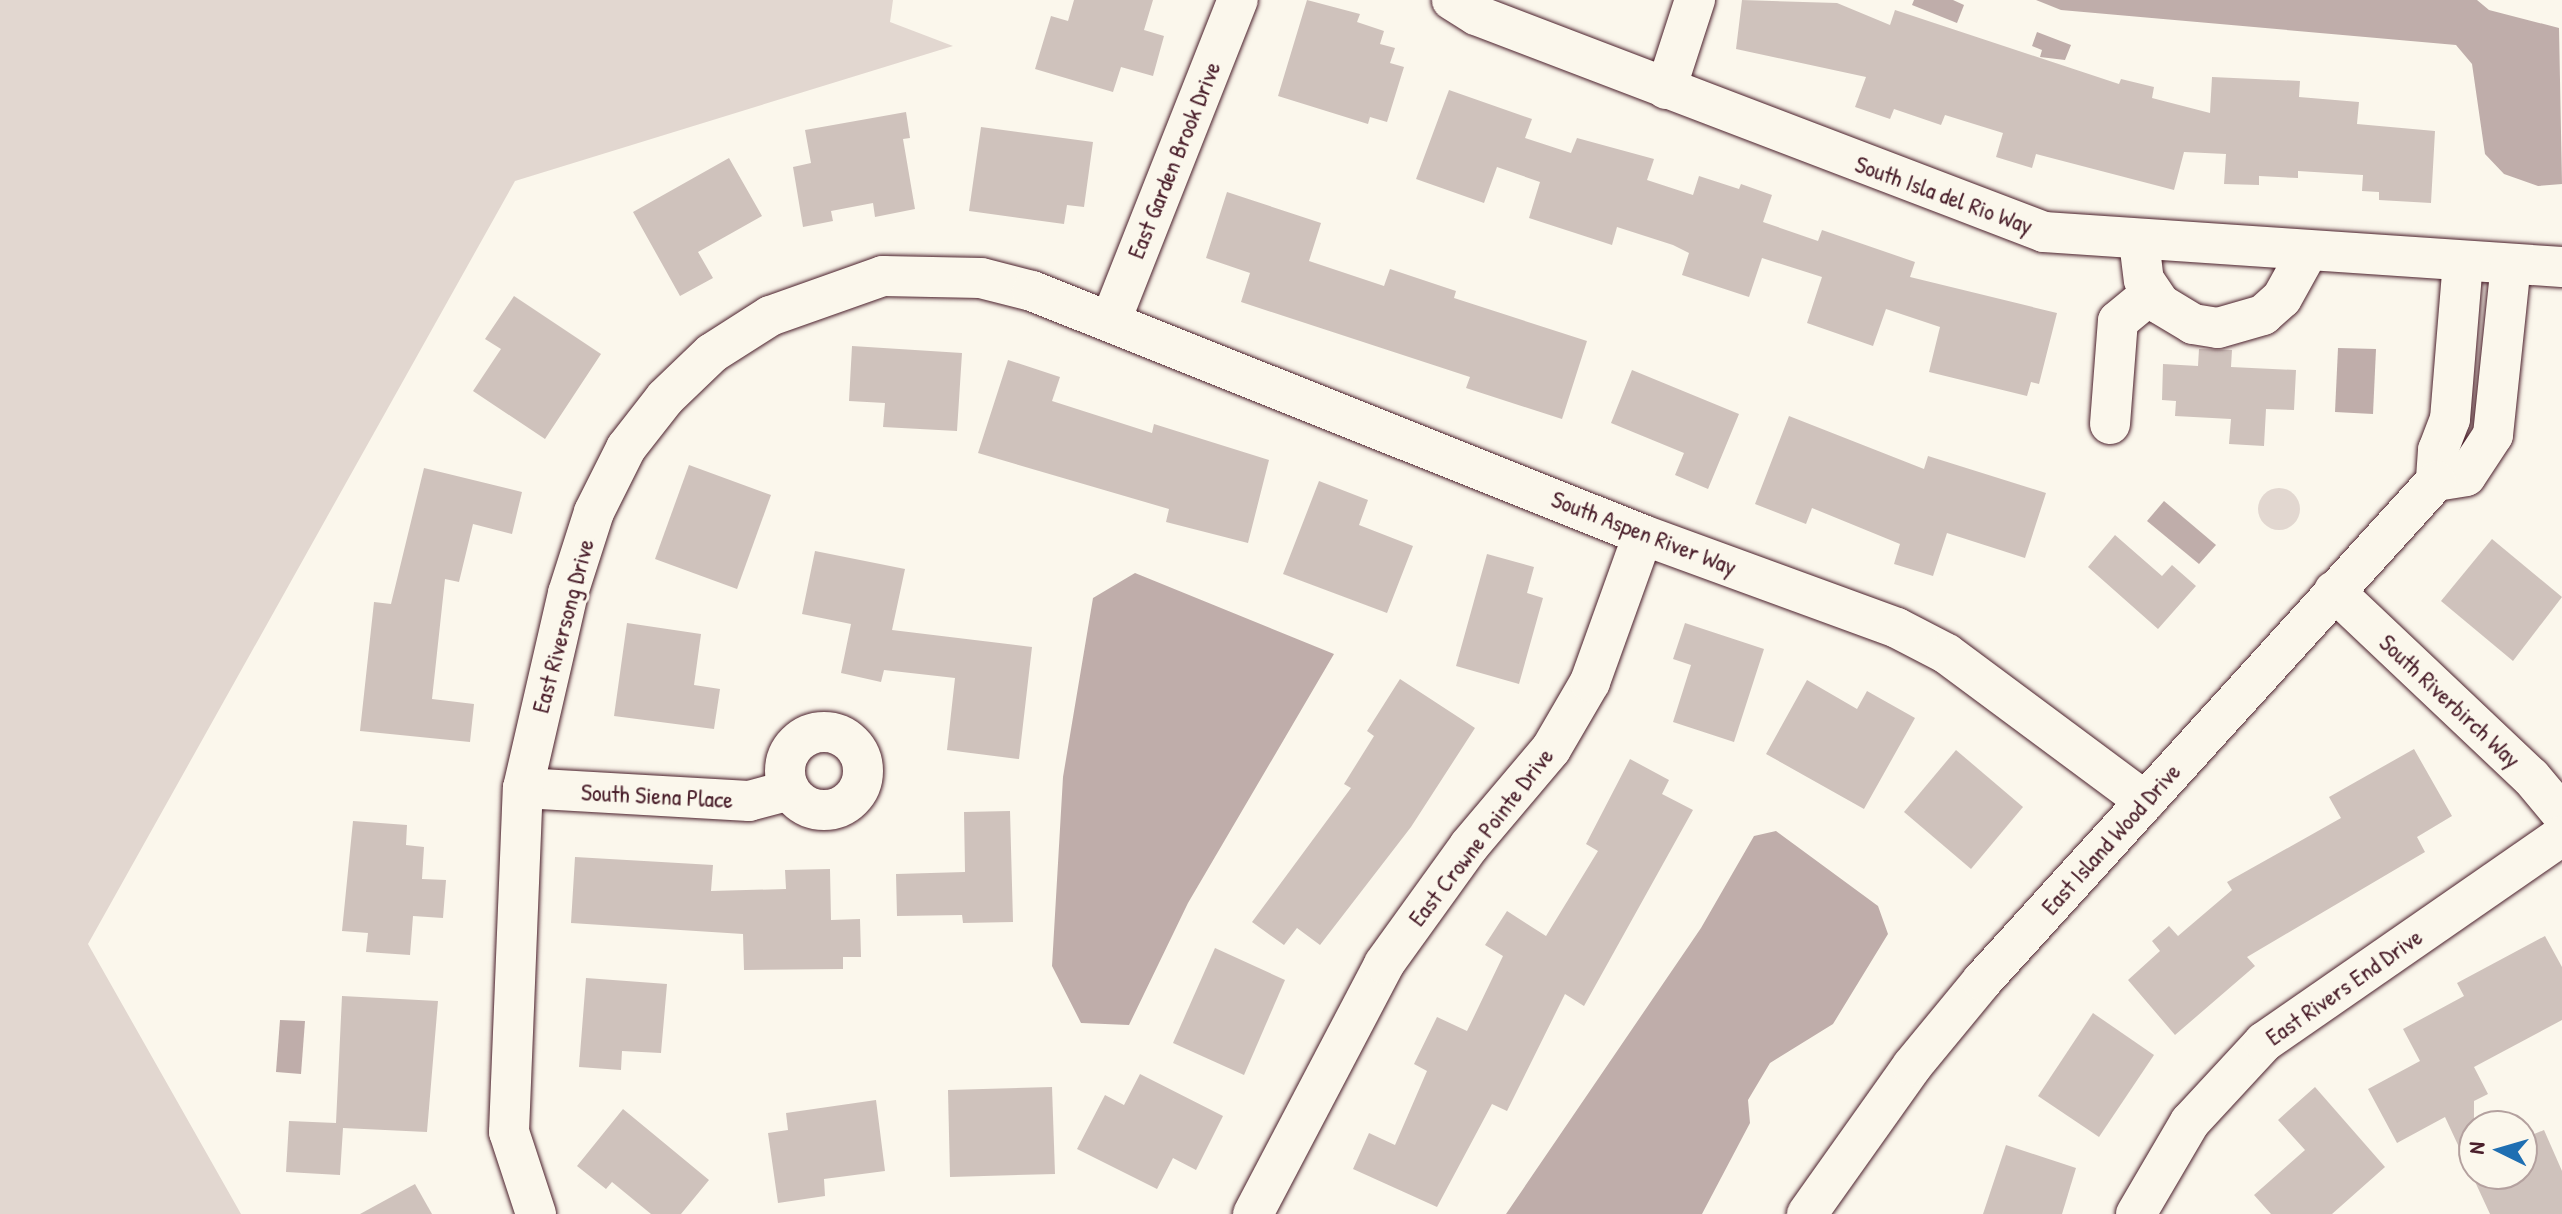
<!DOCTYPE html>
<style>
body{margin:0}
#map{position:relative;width:2562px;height:1214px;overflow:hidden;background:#fbf7ec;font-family:"Patrick Hand",sans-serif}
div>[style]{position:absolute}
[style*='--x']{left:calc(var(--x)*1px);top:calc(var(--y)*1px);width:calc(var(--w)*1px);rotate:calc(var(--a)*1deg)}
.green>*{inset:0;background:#e2d7d0}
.round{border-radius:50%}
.water>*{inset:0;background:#bfadaa}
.building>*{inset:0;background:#cfc2bc}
.roads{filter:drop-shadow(0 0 2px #4a1f2b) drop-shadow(0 0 2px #4a1f2b)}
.minor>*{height:40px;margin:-20px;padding:0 20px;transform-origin:20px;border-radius:20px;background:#fbf7ec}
.minor>.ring{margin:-20px;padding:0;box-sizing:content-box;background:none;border:40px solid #fbf7ec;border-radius:50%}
span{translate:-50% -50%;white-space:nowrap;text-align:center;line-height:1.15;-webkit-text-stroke:6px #fbf7ec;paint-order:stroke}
.street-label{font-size:24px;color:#4a1f2b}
.north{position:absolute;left:2458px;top:1110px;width:80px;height:80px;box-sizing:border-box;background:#fbf7ec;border:2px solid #b4a19f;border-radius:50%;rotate:275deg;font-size:22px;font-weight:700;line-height:32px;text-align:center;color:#4a1f2b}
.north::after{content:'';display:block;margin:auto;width:28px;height:36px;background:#1f6fb2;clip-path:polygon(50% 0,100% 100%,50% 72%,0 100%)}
</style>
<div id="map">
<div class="green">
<div style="clip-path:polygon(0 0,893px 0,890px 22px,953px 46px,515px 181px,88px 944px,241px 1214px,0 1214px)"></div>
<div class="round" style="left:2258px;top:488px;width:42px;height:42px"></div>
</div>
<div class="water">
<div style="clip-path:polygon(1914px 0,1953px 0,1964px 5px,1957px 23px,1912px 5px)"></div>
<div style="clip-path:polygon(2036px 0,2477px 0,2489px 10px,2559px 28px,2562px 184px,2538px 186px,2504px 174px,2485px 154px,2472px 64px,2456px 45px,2061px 10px)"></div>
<div style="clip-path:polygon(2037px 32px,2071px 45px,2065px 60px,2040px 57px,2042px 50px,2032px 46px)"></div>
<div style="clip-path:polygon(2338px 348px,2376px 349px,2373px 414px,2335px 412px)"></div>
<div style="clip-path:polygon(2164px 501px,2216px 545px,2199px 564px,2147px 521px)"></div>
<div style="clip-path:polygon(1135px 573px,1334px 654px,1188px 903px,1129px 1025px,1081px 1023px,1052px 966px,1063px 777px,1093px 598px)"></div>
<div style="clip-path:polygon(1776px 831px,1878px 906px,1888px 934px,1833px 1024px,1770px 1063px,1748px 1100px,1750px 1123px,1702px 1214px,1506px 1214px,1701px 928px,1754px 836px)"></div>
<div style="clip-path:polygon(280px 1020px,305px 1021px,301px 1074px,276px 1072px)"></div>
</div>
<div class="building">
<div style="clip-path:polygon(1074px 0,1153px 0,1144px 30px,1164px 36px,1153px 76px,1121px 67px,1113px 92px,1035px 69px,1051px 16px,1068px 21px)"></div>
<div style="clip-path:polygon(1307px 0,1360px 14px,1357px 22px,1384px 31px,1380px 44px,1395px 48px,1390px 63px,1404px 67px,1387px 122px,1370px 117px,1368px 124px,1278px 96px)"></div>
<div style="clip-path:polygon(1742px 0,1837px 3px,1890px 25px,1895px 10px,2119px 84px,2121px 79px,2154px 87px,2152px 98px,2210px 113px,2212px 77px,2300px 81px,2299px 97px,2359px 102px,2357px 124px,2435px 131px,2431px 203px,2379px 200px,2379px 192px,2362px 191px,2363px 175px,2298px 171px,2298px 178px,2259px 176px,2259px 185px,2224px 184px,2226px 154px,2184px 152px,2174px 190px,2036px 154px,2032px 168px,1996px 157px,2003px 133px,1945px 115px,1941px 125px,1894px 109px,1890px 119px,1855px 107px,1866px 77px,1736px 49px)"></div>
<div style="clip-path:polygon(1449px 90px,1532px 119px,1525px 138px,1571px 153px,1577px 138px,1654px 159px,1647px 180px,1693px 195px,1699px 176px,1739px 189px,1741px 184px,1772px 195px,1763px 222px,1818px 241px,1822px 230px,1915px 262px,1910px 277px,2057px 313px,2039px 384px,2031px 382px,2027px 396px,1929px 372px,1940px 327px,1886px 309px,1873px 346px,1807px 323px,1822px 277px,1762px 258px,1749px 297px,1682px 275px,1689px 253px,1673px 245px,1617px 227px,1612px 245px,1529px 218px,1540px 182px,1497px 167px,1484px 203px,1416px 179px)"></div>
<div style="clip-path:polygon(906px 112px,910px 138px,903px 139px,915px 209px,875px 217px,873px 203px,831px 211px,833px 221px,803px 227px,793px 167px,811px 163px,805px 130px)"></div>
<div style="clip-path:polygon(981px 127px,1093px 142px,1084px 207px,1067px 205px,1064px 224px,969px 211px)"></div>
<div style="clip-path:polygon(729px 158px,762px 216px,698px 252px,713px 278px,680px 296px,633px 212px)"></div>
<div style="clip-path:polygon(1227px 192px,1321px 223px,1309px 261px,1384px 286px,1390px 269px,1456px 291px,1454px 298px,1587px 341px,1562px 419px,1466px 388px,1470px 377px,1241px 302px,1250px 273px,1206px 258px)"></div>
<div style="clip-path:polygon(514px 296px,601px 354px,545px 439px,473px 391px,501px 349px,485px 339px)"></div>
<div style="clip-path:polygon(852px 346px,962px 353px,957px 431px,883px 427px,885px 403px,849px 401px)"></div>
<div style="clip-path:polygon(2199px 349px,2232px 350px,2231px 367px,2296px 370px,2294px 410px,2266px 409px,2264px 446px,2229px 444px,2231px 419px,2175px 416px,2176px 401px,2162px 400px,2163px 364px,2198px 366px)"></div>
<div style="clip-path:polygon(1008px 360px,1060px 377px,1052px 401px,1152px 433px,1154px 424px,1269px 460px,1248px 543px,1166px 522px,1169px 509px,978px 453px)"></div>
<div style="clip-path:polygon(1632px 370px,1739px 414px,1708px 489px,1675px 475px,1684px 453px,1611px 423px)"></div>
<div style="clip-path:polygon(1789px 416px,1924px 469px,1928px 456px,2046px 493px,2025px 558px,1947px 533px,1933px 576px,1894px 564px,1900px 544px,1812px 508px,1806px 524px,1755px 504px)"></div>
<div style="clip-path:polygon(689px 465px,771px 495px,737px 589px,655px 559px)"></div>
<div style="clip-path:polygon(424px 468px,522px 492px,512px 534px,473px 524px,459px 582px,445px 579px,432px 699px,474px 704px,470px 742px,360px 731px,374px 602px,391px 604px)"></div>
<div style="clip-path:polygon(1319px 481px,1368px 500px,1359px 525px,1413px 546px,1387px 613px,1283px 574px)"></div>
<div style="clip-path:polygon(2115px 535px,2162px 576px,2172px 565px,2196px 586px,2158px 629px,2088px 567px)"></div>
<div style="clip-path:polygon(2492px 539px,2562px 597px,2513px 661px,2441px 601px)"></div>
<div style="clip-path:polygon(815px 551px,905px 569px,892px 630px,1032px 647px,1019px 759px,947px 750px,955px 678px,884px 670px,881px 682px,841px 673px,851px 624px,802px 614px)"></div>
<div style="clip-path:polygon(1487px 554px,1534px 567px,1527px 593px,1543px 598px,1519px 684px,1456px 666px)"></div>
<div style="clip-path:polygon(627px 623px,701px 634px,694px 685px,720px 689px,714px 729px,614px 716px)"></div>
<div style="clip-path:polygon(1685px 623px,1764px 649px,1734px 742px,1673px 722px,1691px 665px,1673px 659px)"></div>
<div style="clip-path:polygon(1400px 679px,1475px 728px,1411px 827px,1320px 945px,1297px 928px,1284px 945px,1252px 922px,1351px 788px,1344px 784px,1374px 736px,1367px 731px)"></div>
<div style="clip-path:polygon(1807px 680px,1857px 709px,1867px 691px,1915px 718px,1864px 809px,1766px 754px)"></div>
<div style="clip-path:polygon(2414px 749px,2452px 816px,2417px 837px,2425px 852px,2247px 957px,2255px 966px,2175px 1035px,2128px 980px,2160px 951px,2152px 941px,2169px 926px,2178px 936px,2232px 890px,2227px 882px,2341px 818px,2329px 797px)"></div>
<div style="clip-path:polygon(1956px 750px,2023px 807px,1971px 869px,1904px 812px)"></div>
<div style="clip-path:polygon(1630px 759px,1669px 780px,1662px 794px,1693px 810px,1584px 1006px,1565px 994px,1507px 1111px,1492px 1104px,1437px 1207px,1353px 1169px,1369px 1133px,1395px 1145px,1427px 1071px,1414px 1064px,1437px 1017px,1467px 1031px,1503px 956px,1485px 945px,1507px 911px,1546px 936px,1598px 851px,1586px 844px)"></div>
<div style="clip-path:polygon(1010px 811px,1013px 922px,963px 923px,962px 915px,897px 916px,896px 874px,965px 872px,964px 812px)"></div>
<div style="clip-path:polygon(353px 821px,407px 825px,406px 845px,424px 847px,422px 879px,446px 880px,443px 918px,413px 916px,410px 955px,366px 952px,368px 933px,342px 931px)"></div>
<div style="clip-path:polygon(575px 857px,713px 865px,711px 891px,786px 889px,785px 870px,830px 869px,831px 920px,860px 919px,861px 957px,843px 957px,843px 969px,744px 970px,743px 934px,571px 923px)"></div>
<div style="clip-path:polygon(2545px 936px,2562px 967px,2562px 1020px,2474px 1067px,2488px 1094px,2474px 1101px,2474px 1174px,2522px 1174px,2522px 1139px,2544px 1130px,2562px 1171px,2562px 1214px,2490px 1214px,2445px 1117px,2397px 1143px,2368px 1089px,2420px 1061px,2403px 1029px,2464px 996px,2457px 983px)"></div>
<div style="clip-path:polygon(1215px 948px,1285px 980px,1244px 1075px,1173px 1043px)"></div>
<div style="clip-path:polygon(586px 978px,667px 984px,661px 1053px,622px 1051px,621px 1070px,579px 1067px)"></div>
<div style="clip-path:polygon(342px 996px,438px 1001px,427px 1132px,343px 1128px,340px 1175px,286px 1172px,289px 1121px,336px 1123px)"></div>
<div style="clip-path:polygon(2093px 1013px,2154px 1055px,2099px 1137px,2038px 1096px)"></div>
<div style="clip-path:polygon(1140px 1074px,1223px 1116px,1196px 1170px,1173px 1158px,1157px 1189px,1077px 1149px,1105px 1095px,1124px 1105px)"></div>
<div style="clip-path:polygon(1052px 1087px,1055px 1174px,950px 1177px,948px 1090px)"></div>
<div style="clip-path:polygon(2315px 1087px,2385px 1167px,2332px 1214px,2271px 1214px,2254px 1195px,2305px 1150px,2278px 1120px)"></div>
<div style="clip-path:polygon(876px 1100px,885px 1171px,824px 1179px,825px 1196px,778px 1203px,768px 1133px,788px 1130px,786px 1113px)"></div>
<div style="clip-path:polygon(623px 1109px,709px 1180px,681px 1214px,651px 1214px,612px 1182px,606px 1189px,577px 1166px)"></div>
<div style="clip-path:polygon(2006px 1145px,2076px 1168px,2062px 1214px,1983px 1214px)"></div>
<div style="clip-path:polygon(415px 1184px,432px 1214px,360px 1214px)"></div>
</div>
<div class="roads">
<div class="minor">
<div style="--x:1452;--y:0;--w:28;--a:32"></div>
<div style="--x:1476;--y:15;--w:608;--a:20.91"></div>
<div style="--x:2044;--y:232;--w:519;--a:3.87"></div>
<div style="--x:1666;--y:89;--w:94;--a:-72"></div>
<div style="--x:2139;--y:241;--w:39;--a:83"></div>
<div style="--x:2144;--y:280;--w:29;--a:56"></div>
<div style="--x:2160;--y:304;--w:39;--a:31"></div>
<div style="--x:2193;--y:324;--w:25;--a:9"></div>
<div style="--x:2218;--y:328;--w:47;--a:-16.1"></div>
<div style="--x:2263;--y:315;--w:25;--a:-42"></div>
<div style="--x:2282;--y:298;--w:54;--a:-61"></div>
<div style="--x:2463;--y:261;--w:159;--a:94.7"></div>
<div style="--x:2450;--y:419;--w:33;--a:111"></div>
<div style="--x:2438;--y:450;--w:31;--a:94"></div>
<div style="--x:2436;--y:481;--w:30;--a:-9"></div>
<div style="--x:2466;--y:476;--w:49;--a:-56.6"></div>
<div style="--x:2493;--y:435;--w:172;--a:-84"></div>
<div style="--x:1111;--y:320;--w:344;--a:-68.4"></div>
<div style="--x:2110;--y:424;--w:103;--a:-85.6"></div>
<div style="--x:2118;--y:321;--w:44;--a:-39.5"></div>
<div style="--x:2334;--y:591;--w:271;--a:43.4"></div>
<div style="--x:2531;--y:777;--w:48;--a:50"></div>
<div class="ring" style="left:785px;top:732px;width:38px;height:38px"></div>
<div style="--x:523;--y:788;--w:226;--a:3.3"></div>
<div style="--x:749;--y:801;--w:42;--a:-15"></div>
<div style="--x:536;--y:1214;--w:86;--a:-108.2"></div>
<div style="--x:509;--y:1132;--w:344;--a:-87.7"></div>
<div style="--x:523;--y:788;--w:200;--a:-77"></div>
<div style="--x:568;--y:593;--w:85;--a:-72.2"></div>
<div style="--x:594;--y:512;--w:72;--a:-63.4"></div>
<div style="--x:626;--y:448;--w:63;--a:-52"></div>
<div style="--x:665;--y:398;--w:65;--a:-43.8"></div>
<div style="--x:712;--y:353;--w:69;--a:-32.5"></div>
<div style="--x:770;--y:316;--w:120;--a:-19.5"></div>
<div style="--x:883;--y:276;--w:98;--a:1.2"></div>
<div style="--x:981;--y:278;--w:53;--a:14.3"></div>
<div style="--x:1032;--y:291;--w:658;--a:21.77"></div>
<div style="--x:1643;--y:535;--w:270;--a:20.1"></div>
<div style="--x:1897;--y:628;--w:56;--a:27.5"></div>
<div style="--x:1947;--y:654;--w:247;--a:36.6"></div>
<div style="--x:1253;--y:1214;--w:282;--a:-62.3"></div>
<div style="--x:1384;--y:964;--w:145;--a:-54.2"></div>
<div style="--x:1469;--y:846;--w:127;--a:-49.8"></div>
<div style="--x:1551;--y:749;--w:78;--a:-59.8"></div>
<div style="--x:1590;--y:682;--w:156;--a:-70.2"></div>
<div style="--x:1807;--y:1214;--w:181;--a:-54.6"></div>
<div style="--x:1912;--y:1066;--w:110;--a:-50.5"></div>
<div style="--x:1982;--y:981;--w:675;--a:-47.76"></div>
<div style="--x:2136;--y:1214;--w:107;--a:-59.6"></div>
<div style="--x:2190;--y:1122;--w:109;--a:-47.2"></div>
<div style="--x:2264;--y:1042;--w:362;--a:-34.7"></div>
</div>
</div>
<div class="street-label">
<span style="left:1174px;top:160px;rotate:-68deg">East Garden Brook Drive</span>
<span style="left:1944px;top:195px;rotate:20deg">South Isla del Rio Way</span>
<span style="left:1644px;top:533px;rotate:21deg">South Aspen River Way</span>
<span style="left:563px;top:626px;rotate:-75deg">East Riversong Drive</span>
<span style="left:2450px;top:701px;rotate:43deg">South Riverbirch Way</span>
<span style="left:657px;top:796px;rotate:3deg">South Siena Place</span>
<span style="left:1481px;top:837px;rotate:-52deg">East Crowne Pointe Drive</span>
<span style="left:2111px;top:839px;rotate:-48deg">East Island Wood Drive</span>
<span style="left:2344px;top:987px;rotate:-35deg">East Rivers End Drive</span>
</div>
<div class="north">N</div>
</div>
